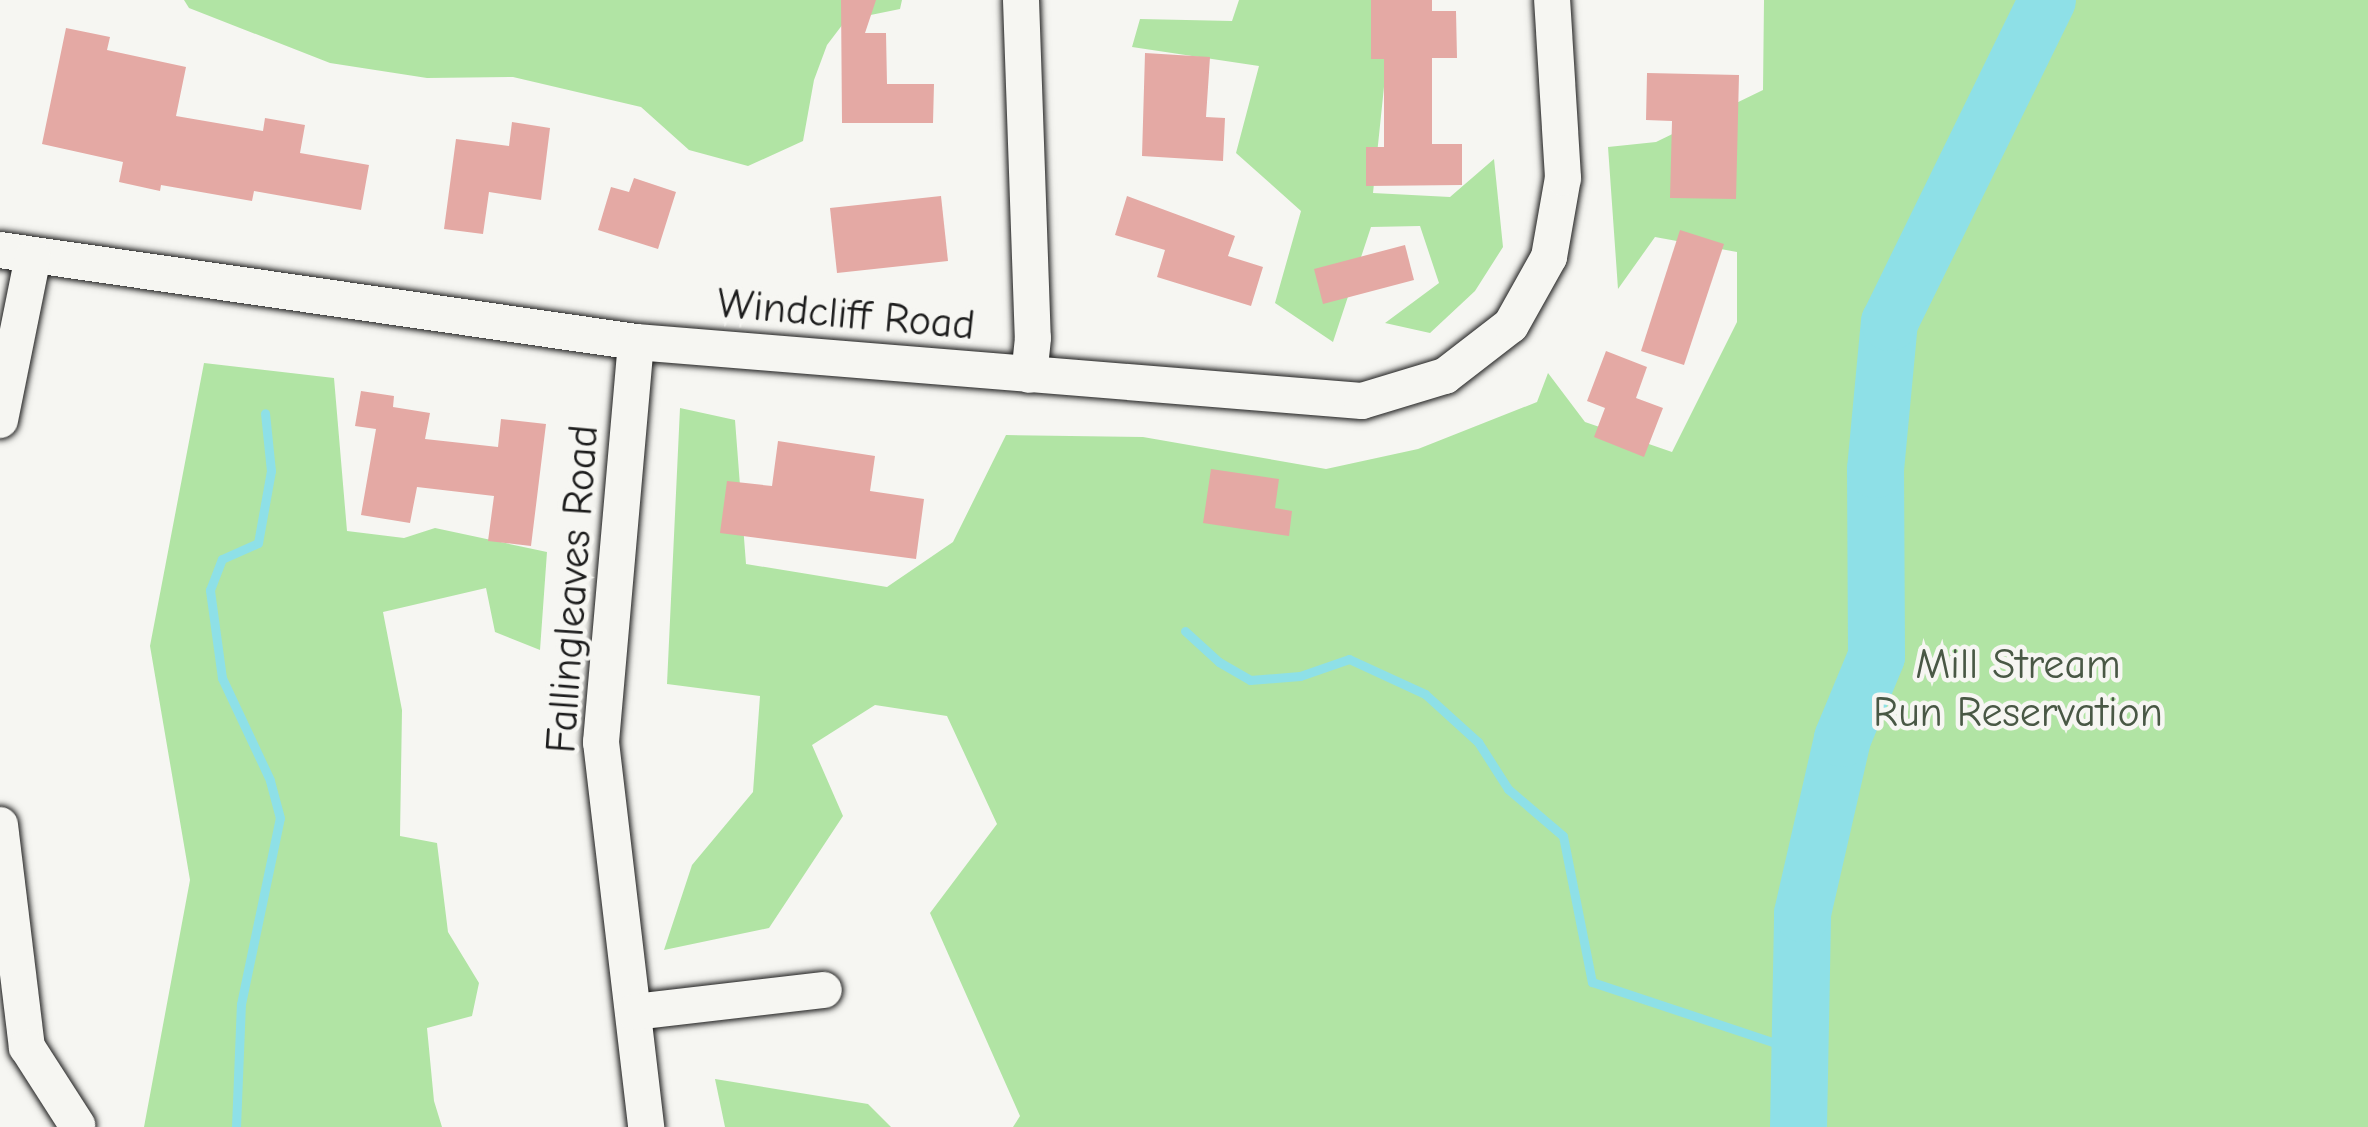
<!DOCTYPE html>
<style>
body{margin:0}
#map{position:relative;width:2368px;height:1127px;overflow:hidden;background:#f6f6f2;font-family:"Comic Neue",sans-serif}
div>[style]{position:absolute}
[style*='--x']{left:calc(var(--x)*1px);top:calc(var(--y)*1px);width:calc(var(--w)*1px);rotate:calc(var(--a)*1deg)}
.green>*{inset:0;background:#b1e4a4}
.stream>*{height:9px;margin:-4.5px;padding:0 4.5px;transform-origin:4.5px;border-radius:4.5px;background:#8ee0e7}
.river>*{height:57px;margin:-28.5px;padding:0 28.5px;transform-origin:28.5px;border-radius:28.5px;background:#8ee0e7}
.building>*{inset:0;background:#e4a9a4}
.roads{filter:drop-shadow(0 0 3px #1c1c1c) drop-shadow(0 0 3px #1c1c1c)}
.street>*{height:36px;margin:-18px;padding:0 18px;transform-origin:18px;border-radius:18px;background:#f6f6f2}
span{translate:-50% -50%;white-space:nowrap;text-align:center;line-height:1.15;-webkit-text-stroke:9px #f6f6f2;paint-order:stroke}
.street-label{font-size:42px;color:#1c1c1c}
.park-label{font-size:42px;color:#495845}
</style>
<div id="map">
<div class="green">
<div style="clip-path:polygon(184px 0,902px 0,900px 9px,846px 20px,827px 45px,814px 80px,803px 141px,748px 166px,689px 150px,641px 107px,513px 77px,427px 78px,330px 63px,189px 8px)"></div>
<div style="clip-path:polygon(1239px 0,1393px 0,1373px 193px,1450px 197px,1494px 159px,1503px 247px,1475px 291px,1430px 333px,1385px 323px,1439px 283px,1420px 226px,1371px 227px,1333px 342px,1275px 303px,1301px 211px,1236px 153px,1259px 66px,1132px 47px,1140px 19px,1232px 21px)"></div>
<div style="clip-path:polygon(1764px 0,2368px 0,2368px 1127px,1013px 1127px,1020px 1116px,930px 913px,997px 824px,947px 716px,875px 705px,812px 745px,843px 816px,769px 928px,664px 950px,692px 865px,753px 792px,760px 696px,667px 684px,680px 408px,735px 420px,746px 564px,887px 587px,953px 542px,1006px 435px,1143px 437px,1326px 469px,1418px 449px,1537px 402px,1548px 373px,1585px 422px,1672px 452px,1737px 322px,1737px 252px,1655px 237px,1618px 289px,1608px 147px,1656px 142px,1763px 90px)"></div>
<div style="clip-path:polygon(204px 363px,334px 378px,347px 531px,404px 538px,435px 528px,547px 552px,540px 650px,495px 632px,486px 588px,383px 612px,402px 710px,400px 836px,437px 843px,448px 932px,479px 983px,472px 1016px,427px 1028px,434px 1101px,442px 1127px,144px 1127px,190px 880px,150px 646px)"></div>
<div style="clip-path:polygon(715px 1079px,868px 1104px,891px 1127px,725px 1127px)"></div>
</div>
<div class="stream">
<div style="--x:1185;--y:631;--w:46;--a:42.4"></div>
<div style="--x:1219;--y:662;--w:36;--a:30"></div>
<div style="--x:1250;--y:680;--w:50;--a:-4.6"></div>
<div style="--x:1300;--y:676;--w:52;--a:-19.1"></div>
<div style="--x:1349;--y:659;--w:84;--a:24.7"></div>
<div style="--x:1425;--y:694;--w:72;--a:42.2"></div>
<div style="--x:1478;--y:742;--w:56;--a:57.4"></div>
<div style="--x:1508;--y:789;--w:72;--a:40.5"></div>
<div style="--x:1563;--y:836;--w:149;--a:78.8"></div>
<div style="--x:1592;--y:982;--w:219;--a:18.4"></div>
<div style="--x:236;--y:1127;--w:123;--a:-87.7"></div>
<div style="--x:241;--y:1004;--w:190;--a:-78.2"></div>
<div style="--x:280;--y:818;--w:39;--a:-105"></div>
<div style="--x:270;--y:780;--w:113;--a:-115.2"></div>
<div style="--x:222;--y:678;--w:89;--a:-97.8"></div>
<div style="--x:210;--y:590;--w:33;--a:-69"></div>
<div style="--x:222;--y:559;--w:39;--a:-24"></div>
<div style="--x:258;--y:543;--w:73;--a:-79.8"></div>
<div style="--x:271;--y:471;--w:58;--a:-95.9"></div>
</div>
<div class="river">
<div style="--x:1798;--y:1127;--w:214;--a:-88.9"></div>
<div style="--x:1802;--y:913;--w:180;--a:-77.1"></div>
<div style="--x:1842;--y:738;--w:89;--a:-67.5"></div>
<div style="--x:1876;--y:656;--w:187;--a:-90.3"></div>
<div style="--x:1875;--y:469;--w:148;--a:-84.6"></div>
<div style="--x:1889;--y:322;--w:359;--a:-63.9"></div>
</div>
<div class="building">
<div style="clip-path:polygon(841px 0,876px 0,865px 33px,886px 33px,887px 84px,934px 84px,933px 123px,842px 123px)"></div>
<div style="clip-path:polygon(1371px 0,1432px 0,1432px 11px,1456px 11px,1457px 58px,1432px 58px,1432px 144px,1462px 144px,1462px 185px,1366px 186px,1366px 147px,1384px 147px,1384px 59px,1371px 59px)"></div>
<div style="clip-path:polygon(66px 28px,110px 37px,107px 50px,186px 67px,176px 116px,263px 131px,265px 118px,305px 125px,300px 153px,369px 165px,361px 210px,254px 191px,252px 201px,161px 185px,160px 191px,119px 182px,123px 162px,42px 144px)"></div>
<div style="clip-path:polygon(1145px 53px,1210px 57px,1206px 117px,1225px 118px,1223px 161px,1142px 156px)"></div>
<div style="clip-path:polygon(1647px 73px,1739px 75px,1736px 199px,1670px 198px,1672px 121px,1646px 120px)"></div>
<div style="clip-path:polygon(512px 122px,550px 128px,541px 200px,489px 192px,483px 234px,444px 229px,456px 139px,509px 146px)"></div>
<div style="clip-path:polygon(634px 178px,676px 192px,658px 249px,598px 230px,611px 187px,629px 192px)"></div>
<div style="clip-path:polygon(941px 196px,948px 261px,837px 273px,830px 208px)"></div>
<div style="clip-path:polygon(1127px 196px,1235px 236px,1228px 256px,1263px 267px,1251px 306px,1157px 277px,1165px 250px,1115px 235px)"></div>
<div style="clip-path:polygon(1680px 230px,1724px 244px,1684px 365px,1641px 351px)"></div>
<div style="clip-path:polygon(1405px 245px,1414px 280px,1323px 304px,1314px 269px)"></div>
<div style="clip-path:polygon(1606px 351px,1647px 367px,1636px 398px,1663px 408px,1644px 457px,1594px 437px,1605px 408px,1587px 401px)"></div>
<div style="clip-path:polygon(361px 391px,394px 396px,393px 407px,430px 413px,425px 439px,498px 447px,501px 419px,546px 424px,531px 546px,488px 541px,494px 496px,417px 487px,410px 523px,361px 515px,376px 429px,355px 426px)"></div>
<div style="clip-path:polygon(778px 441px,875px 456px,870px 491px,924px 499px,916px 559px,720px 533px,727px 481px,772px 486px)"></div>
<div style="clip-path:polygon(1211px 469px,1279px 479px,1275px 508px,1292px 511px,1289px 536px,1203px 523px)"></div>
</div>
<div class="roads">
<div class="street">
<div style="--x:1021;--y:0;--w:338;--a:88"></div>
<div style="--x:1033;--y:338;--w:37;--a:96"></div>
<div style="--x:0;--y:250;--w:643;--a:8.23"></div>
<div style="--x:636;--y:342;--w:728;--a:4.65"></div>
<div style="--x:1362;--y:401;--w:87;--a:-16.8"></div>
<div style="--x:1445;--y:376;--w:83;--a:-37.7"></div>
<div style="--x:1511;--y:325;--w:78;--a:-60.8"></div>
<div style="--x:1549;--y:257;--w:80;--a:-80"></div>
<div style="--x:1563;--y:178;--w:178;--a:-93.5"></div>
<div style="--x:636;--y:342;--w:402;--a:95"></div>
<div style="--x:601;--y:742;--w:388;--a:83.3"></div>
<div style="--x:0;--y:420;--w:166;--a:-78.6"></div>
<div style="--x:0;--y:825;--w:224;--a:83.1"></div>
<div style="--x:27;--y:1047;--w:93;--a:57.3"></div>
<div style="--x:634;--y:1012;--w:191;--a:-6.6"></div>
</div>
</div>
<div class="street-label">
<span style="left:846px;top:315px;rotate:5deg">Windcliff Road</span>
<span style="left:573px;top:589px;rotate:-86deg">Fallingleaves Road</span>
</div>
<div class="park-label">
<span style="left:2018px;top:689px">Mill Stream<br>Run Reservation</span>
</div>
</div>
